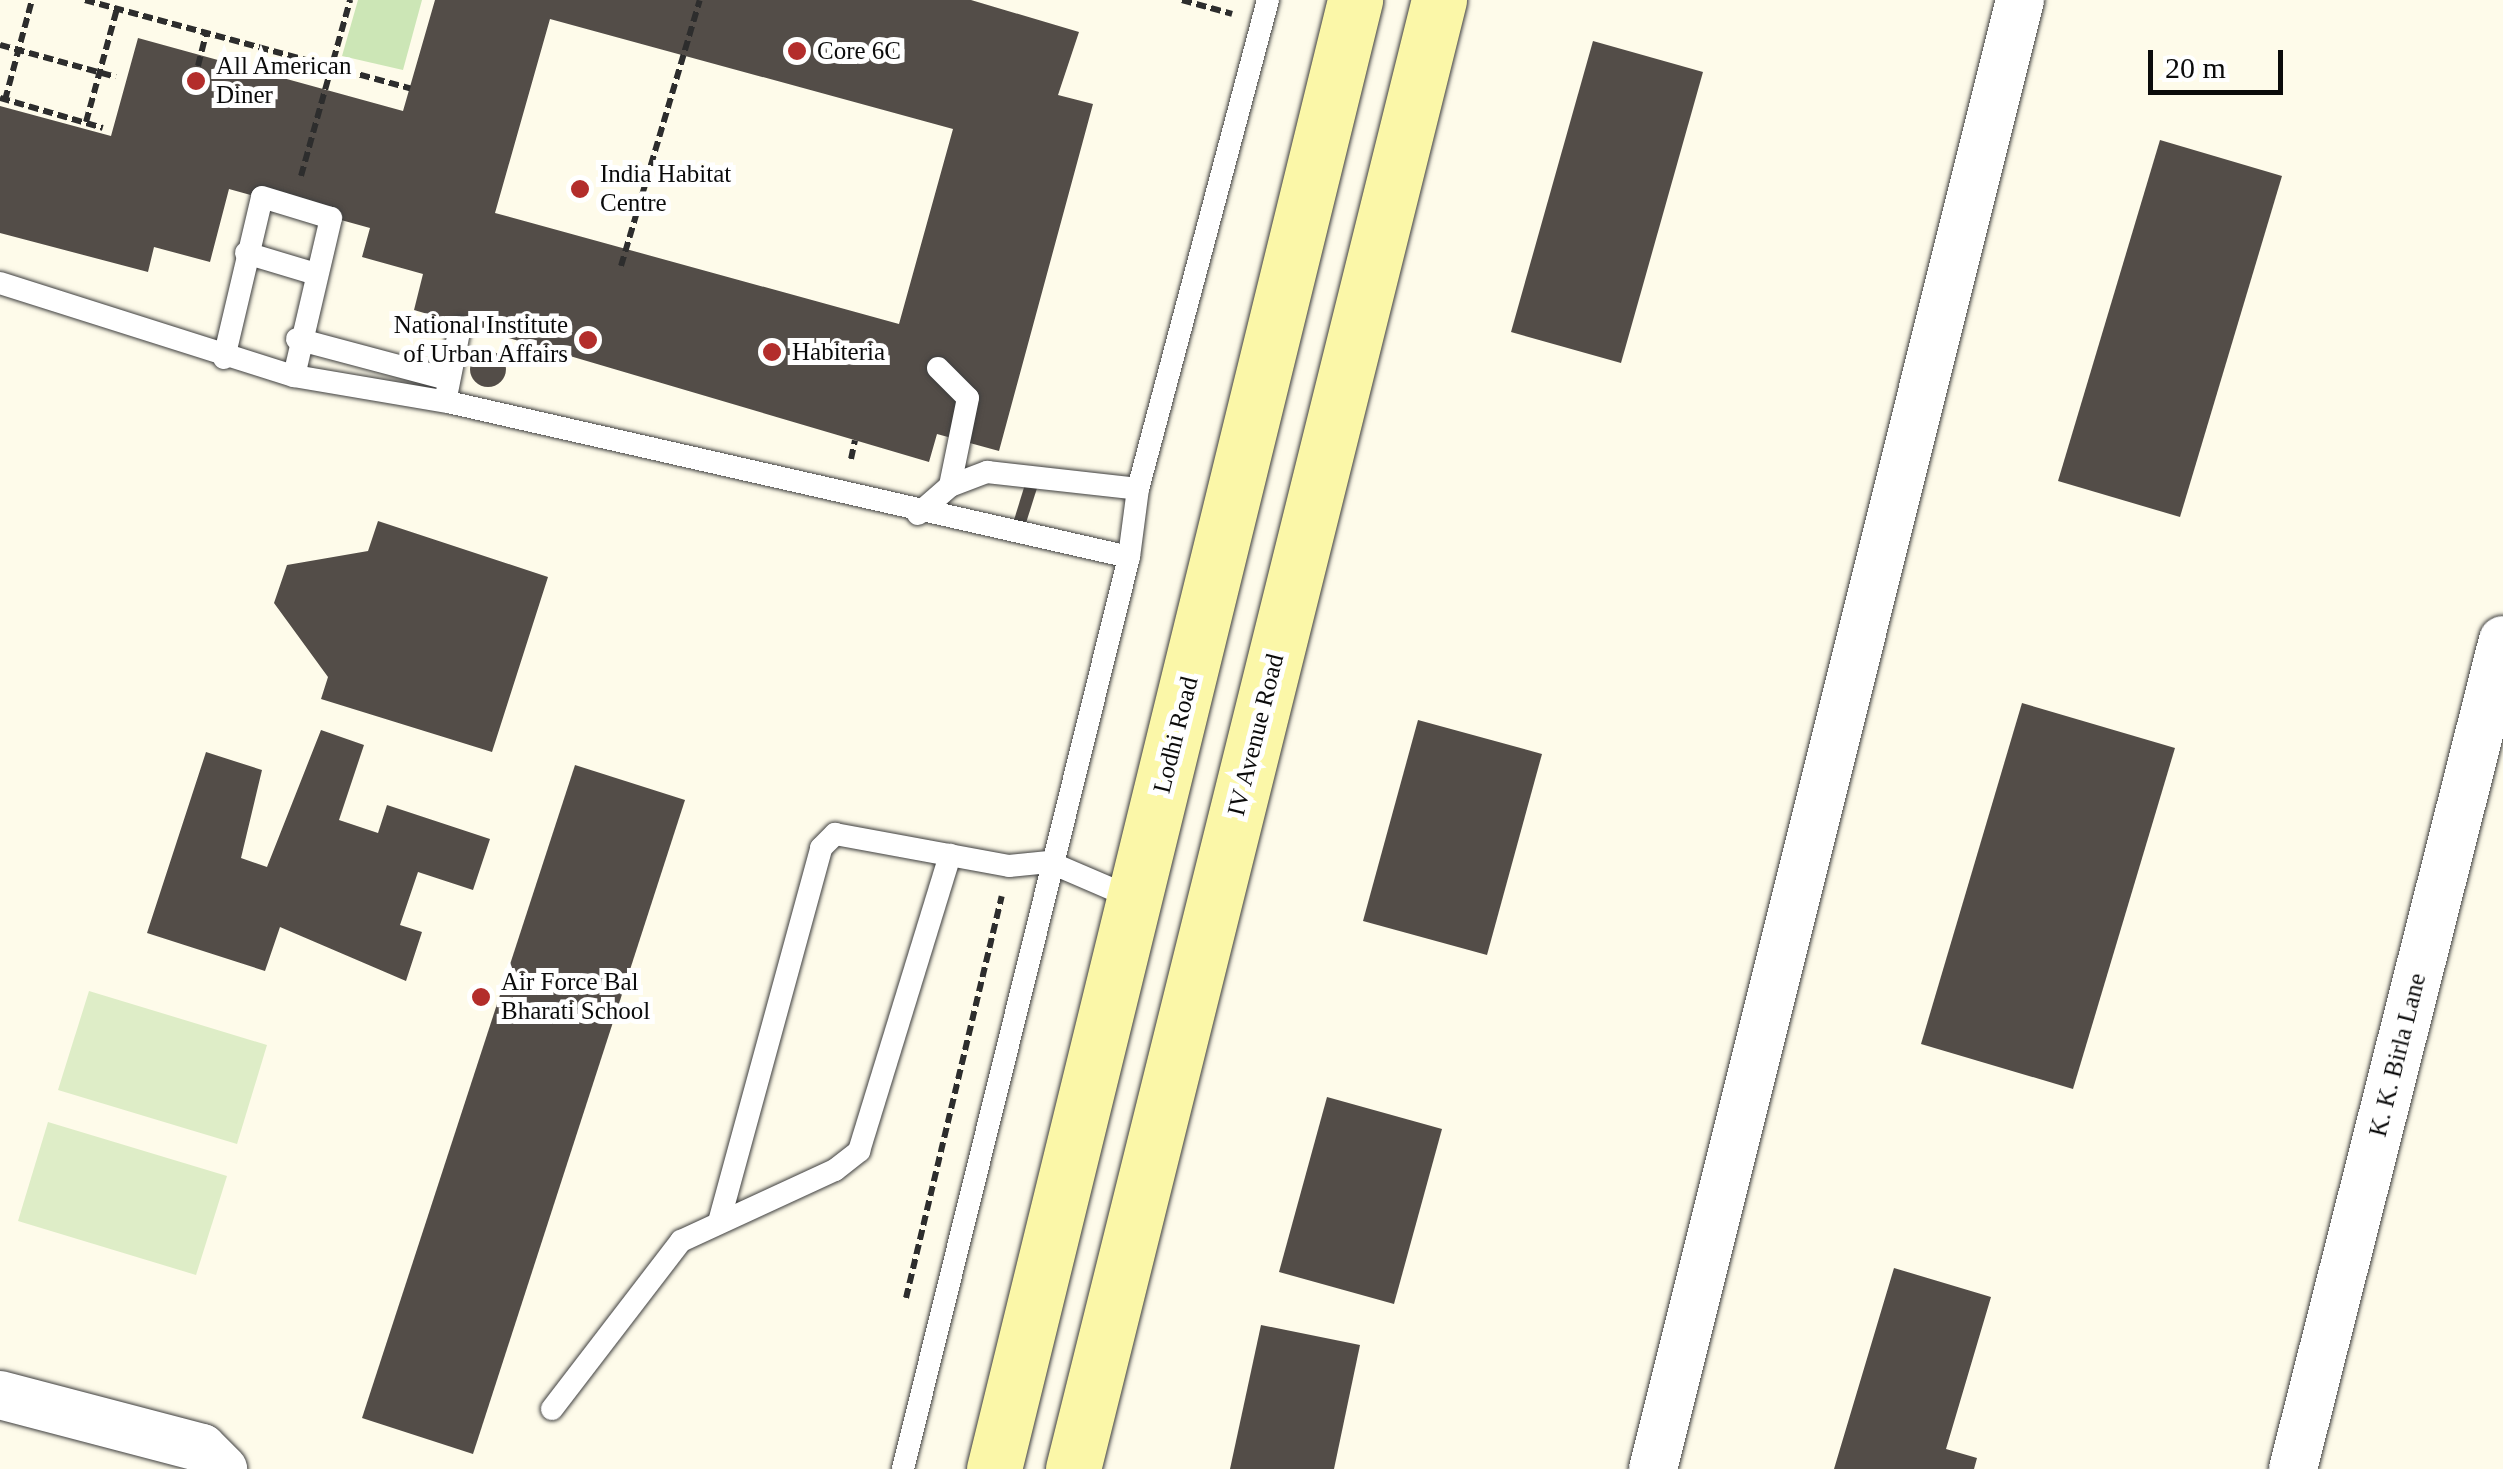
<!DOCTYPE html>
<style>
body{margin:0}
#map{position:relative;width:2503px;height:1469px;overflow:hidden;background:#fefbea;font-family:Georgia,serif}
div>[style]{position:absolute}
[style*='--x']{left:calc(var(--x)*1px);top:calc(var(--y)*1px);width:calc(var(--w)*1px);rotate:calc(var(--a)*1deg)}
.green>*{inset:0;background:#cce6b6}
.pitch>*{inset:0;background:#deedc7}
.building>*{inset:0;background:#534d48}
.round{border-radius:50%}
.path>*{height:6px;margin-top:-3px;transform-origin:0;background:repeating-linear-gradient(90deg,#2d2d2d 0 10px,transparent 0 15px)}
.roads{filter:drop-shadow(0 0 2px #3e3e3e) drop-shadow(0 0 2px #3e3e3e)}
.lane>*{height:22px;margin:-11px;padding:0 11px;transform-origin:11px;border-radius:11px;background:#fff}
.street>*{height:48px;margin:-24px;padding:0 24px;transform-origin:24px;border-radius:24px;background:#fff}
.secondary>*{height:55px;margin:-27.5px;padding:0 27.5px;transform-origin:27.5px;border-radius:27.5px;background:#fbf7a8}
.dots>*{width:28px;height:28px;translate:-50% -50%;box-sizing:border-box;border:5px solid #fff;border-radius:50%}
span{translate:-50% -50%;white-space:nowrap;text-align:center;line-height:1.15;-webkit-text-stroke:10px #fff;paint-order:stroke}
.poi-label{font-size:25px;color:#0b0b0b}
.left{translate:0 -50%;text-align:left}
.right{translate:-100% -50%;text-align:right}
.street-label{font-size:25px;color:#0b0b0b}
.scale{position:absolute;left:2148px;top:50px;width:135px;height:45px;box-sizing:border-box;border:5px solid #0b0b0b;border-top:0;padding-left:12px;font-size:30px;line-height:35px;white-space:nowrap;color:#0b0b0b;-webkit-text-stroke:8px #fff;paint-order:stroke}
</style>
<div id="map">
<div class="green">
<div style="clip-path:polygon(358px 0,422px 0,403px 70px,342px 56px)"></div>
</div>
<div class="pitch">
<div style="clip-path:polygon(89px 991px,267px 1045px,237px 1144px,58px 1090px)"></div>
<div style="clip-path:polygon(48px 1122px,227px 1176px,196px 1275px,18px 1221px)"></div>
</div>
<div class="building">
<div style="clip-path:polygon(evenodd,435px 0,971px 0,1079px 32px,1058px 95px,1093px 104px,999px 451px,937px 434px,929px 462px,414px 310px,423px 274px,362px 257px,370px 228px,229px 189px,210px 262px,154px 247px,148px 272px,0 233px,0 106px,111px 136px,138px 38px,403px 111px,435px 0,550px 19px,953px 129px,899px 324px,495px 213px,550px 19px)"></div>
<div style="clip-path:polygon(1593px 41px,1703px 72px,1621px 363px,1511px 332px)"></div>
<div style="clip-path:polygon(2160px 140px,2282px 176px,2180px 517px,2058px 481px)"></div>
<div class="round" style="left:470px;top:351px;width:36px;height:36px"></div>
<div style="clip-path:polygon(1026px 481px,1038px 485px,1026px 523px,1014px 520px)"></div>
<div style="clip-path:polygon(378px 521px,548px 577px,492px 752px,321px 699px,328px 677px,274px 603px,287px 565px,368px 551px)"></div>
<div style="clip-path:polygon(2022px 703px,2175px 748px,2073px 1089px,1921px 1044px)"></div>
<div style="clip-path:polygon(1418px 720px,1542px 754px,1487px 955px,1363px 921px)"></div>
<div style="clip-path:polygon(321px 730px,364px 745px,339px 820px,378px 833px,387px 805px,490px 839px,473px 890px,418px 872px,400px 925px,422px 932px,406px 981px,280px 927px,265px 971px,147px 933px,206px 752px,262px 770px,241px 858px,267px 867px)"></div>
<div style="clip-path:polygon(575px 765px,685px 800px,473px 1454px,362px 1418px)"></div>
<div style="clip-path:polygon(1327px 1097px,1442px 1129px,1394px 1304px,1279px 1272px)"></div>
<div style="clip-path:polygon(1894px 1268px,1991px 1297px,1946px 1449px,1977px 1458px,1974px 1469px,1834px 1469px)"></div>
<div style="clip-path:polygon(1261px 1325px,1360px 1345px,1334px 1469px,1230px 1469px)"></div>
</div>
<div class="path">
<div style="--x:85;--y:0;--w:337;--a:15.2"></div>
<div style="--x:1182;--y:0;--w:52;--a:15.6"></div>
<div style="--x:0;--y:45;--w:120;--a:15.4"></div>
<div style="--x:198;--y:66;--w:33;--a:-76"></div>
<div style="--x:0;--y:98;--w:107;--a:16.2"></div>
<div style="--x:5;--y:100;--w:104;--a:-74.9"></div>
<div style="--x:86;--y:122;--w:117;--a:-74.7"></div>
<div style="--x:301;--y:176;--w:183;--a:-74.4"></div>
<div style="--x:621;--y:266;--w:277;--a:-73.5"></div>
<div style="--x:851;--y:459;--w:19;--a:-78"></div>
<div style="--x:906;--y:1298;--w:413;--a:-76.6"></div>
</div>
<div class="roads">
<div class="lane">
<div style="--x:246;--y:253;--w:73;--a:16.7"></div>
<div style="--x:0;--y:283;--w:308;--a:17.6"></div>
<div style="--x:294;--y:376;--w:156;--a:9.6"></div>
<div style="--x:448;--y:402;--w:698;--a:12.82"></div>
<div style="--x:1129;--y:557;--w:940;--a:103.92"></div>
<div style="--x:297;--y:339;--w:155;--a:14.9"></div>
<div style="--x:224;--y:358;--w:165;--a:-76.7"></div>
<div style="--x:262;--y:197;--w:72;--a:16.9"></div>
<div style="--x:331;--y:218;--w:162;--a:103.2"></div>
<div style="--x:938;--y:368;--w:42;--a:45"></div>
<div style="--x:968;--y:398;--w:90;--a:101.6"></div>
<div style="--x:447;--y:392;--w:66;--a:-78.7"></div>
<div style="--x:918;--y:514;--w:43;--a:-41.2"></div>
<div style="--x:950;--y:486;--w:40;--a:-21"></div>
<div style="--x:987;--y:472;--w:152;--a:6.4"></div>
<div style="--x:1129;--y:557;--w:69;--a:-82.5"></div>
<div style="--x:1138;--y:489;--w:506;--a:-75.11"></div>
<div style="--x:719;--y:1222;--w:388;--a:-74.7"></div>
<div style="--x:821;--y:848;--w:20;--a:-45"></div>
<div style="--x:835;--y:834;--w:177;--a:10.4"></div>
<div style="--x:1009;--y:866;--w:40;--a:-5.7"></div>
<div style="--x:1049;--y:862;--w:94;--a:23.3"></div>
<div style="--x:552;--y:1409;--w:212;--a:-52.5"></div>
<div style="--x:681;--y:1241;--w:170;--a:-24.8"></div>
<div style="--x:835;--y:1170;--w:31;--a:-38"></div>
<div style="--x:859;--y:1151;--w:310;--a:-72.9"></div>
</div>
<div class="street">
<div style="--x:0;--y:1395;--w:209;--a:14.7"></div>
<div style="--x:202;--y:1448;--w:30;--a:45"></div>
<div style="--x:1653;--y:1469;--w:1514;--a:-75.97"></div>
<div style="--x:2293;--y:1469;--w:855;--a:-75.79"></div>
</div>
<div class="secondary">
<div style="--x:994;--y:1469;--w:1513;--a:-76.19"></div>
<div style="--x:1073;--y:1469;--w:1514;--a:-76.01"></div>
</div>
</div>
<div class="dots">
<div style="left:797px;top:51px;background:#b32d2b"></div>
<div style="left:196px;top:81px;background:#b32d2b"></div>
<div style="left:580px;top:189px;background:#b32d2b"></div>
<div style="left:588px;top:340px;background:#b32d2b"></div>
<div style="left:772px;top:352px;background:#b32d2b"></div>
<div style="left:481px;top:997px;background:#b32d2b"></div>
</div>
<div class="poi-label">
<span class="left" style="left:817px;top:51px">Core 6C</span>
<span class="left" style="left:216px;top:81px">All American<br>Diner</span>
<span class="left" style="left:600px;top:189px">India Habitat<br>Centre</span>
<span class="right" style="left:568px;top:340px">National Institute<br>of Urban Affairs</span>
<span class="left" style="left:792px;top:352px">Habiteria</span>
<span class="left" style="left:501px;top:997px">Air Force Bal<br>Bharati School</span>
</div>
<div class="street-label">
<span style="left:1176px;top:735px;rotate:-76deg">Lodhi Road</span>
<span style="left:1256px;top:735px;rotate:-76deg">IV Avenue Road</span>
<span style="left:2398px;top:1055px;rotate:-76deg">K. K. Birla Lane</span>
</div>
<div class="scale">20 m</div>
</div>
